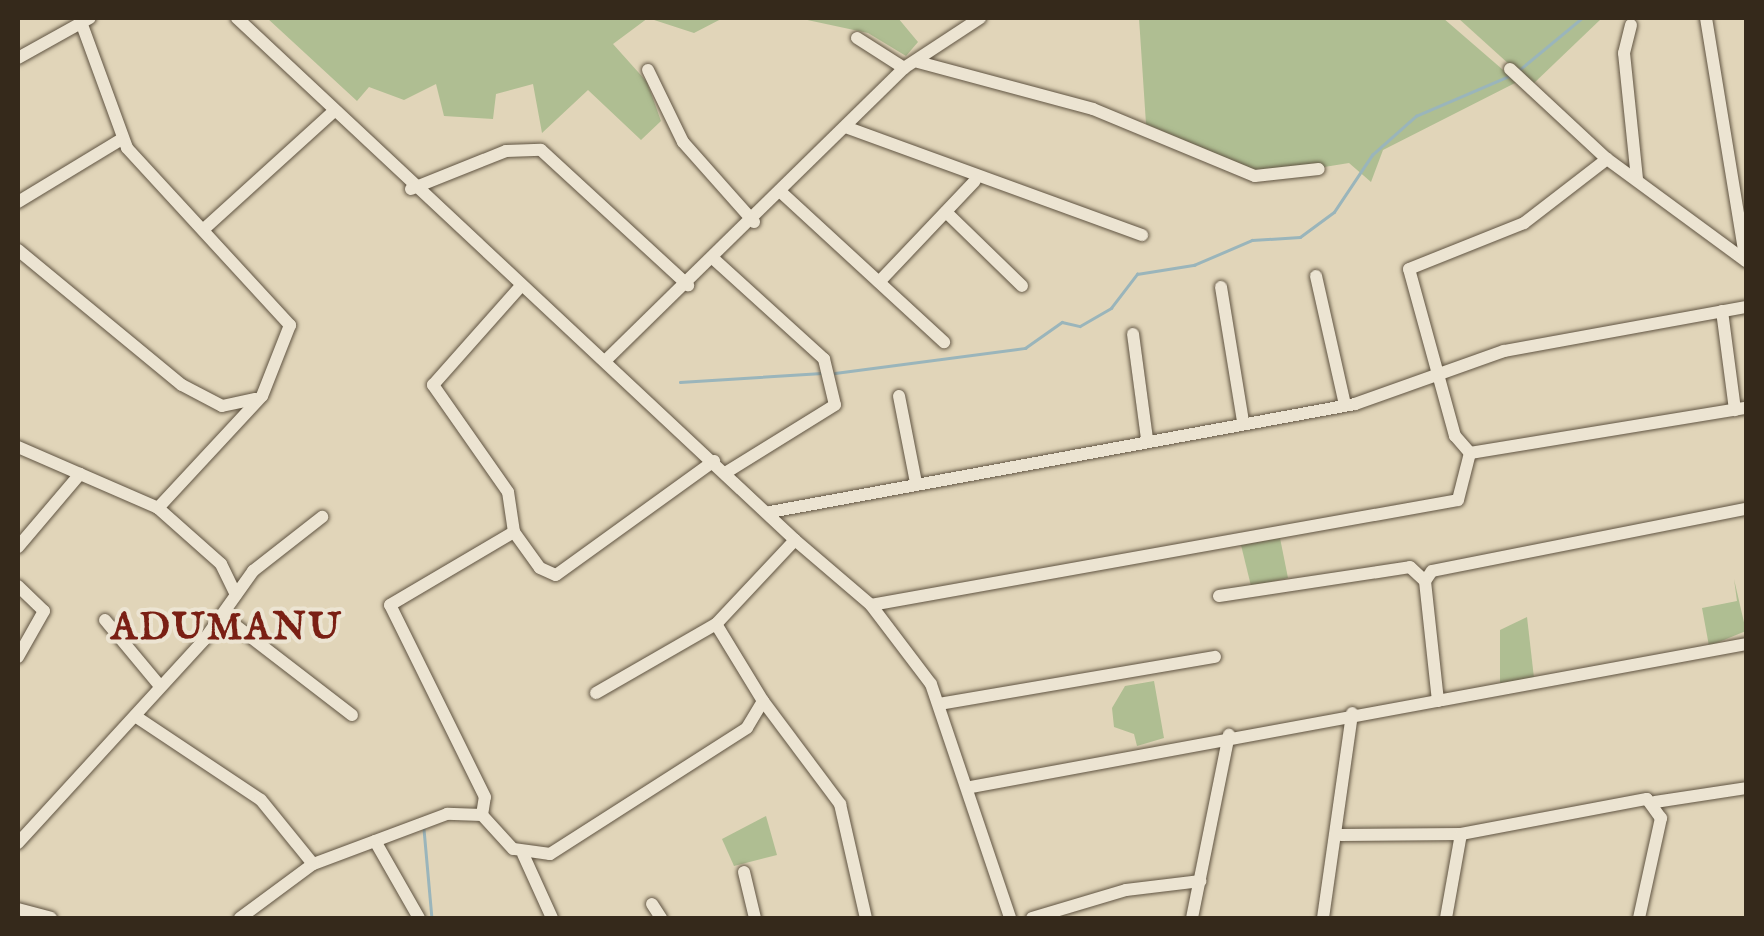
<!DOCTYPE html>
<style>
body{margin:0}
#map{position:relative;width:1764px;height:936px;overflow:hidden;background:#e1d5b9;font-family:"IM FELL English",serif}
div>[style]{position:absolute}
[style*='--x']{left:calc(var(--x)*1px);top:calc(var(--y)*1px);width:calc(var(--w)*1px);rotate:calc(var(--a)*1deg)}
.green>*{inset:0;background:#afbe92}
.stream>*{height:2.5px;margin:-1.25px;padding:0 1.25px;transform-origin:1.25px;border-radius:1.25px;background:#9ab5bb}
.roads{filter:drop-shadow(0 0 2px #605442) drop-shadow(0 0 2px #605442)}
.minor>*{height:12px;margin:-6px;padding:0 6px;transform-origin:6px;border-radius:6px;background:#ece4d2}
span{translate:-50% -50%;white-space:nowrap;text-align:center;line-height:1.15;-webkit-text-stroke:8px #ece4d2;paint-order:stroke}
.district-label{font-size:38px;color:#7a1f14;font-weight:700;letter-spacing:2.5px}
.frame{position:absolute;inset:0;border:20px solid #35291b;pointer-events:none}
</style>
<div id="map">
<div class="green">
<div style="clip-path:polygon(267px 18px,723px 18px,694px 33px,648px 18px,613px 44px,647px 82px,661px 121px,641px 140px,588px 90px,542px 133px,533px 84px,496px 94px,493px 119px,444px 116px,436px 84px,404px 100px,369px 87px,357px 101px)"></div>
<div style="clip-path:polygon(798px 18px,898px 18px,918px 42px,906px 56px,868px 33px)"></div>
<div style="clip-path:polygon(1139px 18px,1443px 18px,1517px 82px,1383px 150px,1371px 182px,1349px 163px,1269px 176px,1146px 124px)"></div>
<div style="clip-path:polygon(1458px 18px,1602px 18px,1532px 85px)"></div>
<div style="clip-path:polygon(1280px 538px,1288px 578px,1251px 586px,1241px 545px)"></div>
<div style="clip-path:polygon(1734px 579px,1746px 631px,1709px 646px,1702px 608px,1737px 601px)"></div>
<div style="clip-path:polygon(1527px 617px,1534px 678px,1500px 687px,1500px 630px)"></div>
<div style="clip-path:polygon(1154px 681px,1164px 738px,1137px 746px,1134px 734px,1114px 727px,1112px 708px,1125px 686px)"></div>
<div style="clip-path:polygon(766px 816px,777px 855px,734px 866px,722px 839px)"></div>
</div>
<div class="stream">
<div style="--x:1518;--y:71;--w:83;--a:-39.6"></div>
<div style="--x:835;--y:373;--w:192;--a:-7.5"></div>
<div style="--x:1025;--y:348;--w:45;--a:-35.1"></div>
<div style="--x:1062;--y:322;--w:18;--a:13"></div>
<div style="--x:1080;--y:326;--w:36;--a:-30"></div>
<div style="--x:1111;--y:308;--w:43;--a:-52.6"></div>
<div style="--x:1137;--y:274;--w:58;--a:-9"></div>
<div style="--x:1194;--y:265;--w:63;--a:-23.3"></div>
<div style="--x:1252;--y:240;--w:48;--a:-3.6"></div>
<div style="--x:1300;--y:237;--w:42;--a:-36.3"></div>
<div style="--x:1334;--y:212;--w:69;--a:-56.3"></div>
<div style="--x:1372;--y:155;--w:59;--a:-41.6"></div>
<div style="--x:1416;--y:116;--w:103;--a:-23.3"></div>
<div style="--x:680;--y:382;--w:142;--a:-3.6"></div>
<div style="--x:424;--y:829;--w:89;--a:84.9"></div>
</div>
<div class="roads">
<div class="minor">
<div style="--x:237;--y:18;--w:764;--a:43.09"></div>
<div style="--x:795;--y:540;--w:115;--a:133.2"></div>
<div style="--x:716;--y:624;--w:90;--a:58.6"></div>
<div style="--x:763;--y:701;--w:31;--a:121"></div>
<div style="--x:747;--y:728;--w:234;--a:147.4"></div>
<div style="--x:550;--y:854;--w:37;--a:-172"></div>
<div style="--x:513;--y:849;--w:46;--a:-132.4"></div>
<div style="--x:482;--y:815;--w:35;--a:-178"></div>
<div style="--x:447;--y:814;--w:143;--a:159.5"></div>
<div style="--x:313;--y:864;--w:91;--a:143.5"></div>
<div style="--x:1706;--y:18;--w:246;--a:80.7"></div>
<div style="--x:81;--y:22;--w:134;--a:69.9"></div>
<div style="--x:127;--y:148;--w:241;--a:47.4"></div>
<div style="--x:290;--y:325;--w:76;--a:111.5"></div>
<div style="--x:262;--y:396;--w:153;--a:132.9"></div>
<div style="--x:1631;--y:25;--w:29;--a:104"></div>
<div style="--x:1624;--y:53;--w:127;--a:84.1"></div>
<div style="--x:857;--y:38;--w:56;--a:32.6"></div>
<div style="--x:18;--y:58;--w:82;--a:-29.1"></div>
<div style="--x:918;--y:62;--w:181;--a:15"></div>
<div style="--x:1093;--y:109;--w:175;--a:22.5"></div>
<div style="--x:1255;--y:176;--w:64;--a:-6.2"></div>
<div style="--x:1510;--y:69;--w:132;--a:42.9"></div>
<div style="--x:1607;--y:159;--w:172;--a:36.3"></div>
<div style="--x:648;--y:70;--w:80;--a:64.1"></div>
<div style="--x:683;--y:142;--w:107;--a:48.4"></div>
<div style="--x:848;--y:128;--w:313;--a:20"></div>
<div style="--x:411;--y:189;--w:102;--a:-21.8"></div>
<div style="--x:506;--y:151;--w:35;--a:-2"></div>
<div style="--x:541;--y:150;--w:200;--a:42.6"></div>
<div style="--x:783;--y:194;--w:219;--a:42.6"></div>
<div style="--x:18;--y:202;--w:122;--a:-31.2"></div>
<div style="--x:946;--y:212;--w:106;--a:44.2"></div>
<div style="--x:204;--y:229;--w:173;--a:-42.2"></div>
<div style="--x:18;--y:250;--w:212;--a:39.5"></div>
<div style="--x:182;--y:385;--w:45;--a:27.7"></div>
<div style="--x:222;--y:406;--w:34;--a:-12"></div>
<div style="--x:716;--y:261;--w:146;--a:42.2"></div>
<div style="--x:824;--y:359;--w:47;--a:76.6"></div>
<div style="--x:835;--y:405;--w:127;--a:148.2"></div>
<div style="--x:1316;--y:276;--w:132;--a:77.3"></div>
<div style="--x:879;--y:282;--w:139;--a:-46.5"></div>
<div style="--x:1221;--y:287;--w:136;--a:80.7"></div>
<div style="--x:1722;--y:311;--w:100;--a:82.5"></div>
<div style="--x:1133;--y:334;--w:106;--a:82.4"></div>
<div style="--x:606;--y:360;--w:417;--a:-44.4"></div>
<div style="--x:904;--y:68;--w:91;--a:-33.3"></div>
<div style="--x:899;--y:396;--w:89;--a:78.9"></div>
<div style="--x:18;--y:447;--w:153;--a:23.5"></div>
<div style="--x:158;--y:508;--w:84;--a:41.6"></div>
<div style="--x:221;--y:564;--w:34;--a:64"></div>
<div style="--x:1470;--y:453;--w:23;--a:-131"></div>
<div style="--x:1455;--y:436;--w:173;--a:-105.4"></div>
<div style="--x:1409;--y:269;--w:124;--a:-21.8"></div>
<div style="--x:1524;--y:223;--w:105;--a:-37.6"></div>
<div style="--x:770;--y:512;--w:595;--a:-10.46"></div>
<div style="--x:1355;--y:404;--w:158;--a:-19.6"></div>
<div style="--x:1504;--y:351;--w:246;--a:-10.3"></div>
<div style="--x:514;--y:532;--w:44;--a:54.2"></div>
<div style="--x:540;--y:568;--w:17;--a:24"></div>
<div style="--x:556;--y:575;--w:195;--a:-35.8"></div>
<div style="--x:795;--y:540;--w:100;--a:40.5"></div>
<div style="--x:871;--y:605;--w:99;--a:52.8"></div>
<div style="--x:931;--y:684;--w:247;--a:71.3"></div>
<div style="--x:18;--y:547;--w:96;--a:-49.7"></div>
<div style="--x:18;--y:586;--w:36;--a:44"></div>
<div style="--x:44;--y:611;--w:53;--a:119.5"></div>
<div style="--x:1219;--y:596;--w:193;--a:-8.6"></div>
<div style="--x:1410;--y:567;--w:21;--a:43"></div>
<div style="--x:871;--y:605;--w:596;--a:-10.14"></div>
<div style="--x:1458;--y:500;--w:49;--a:-75.7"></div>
<div style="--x:1470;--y:453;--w:280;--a:-9.3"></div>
<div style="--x:222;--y:615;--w:164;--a:37.6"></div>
<div style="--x:105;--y:620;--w:86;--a:50.2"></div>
<div style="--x:596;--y:693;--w:138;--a:-29.9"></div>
<div style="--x:763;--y:701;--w:129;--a:53.2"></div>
<div style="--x:840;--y:804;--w:117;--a:77.2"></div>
<div style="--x:1438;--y:701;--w:121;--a:-96.2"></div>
<div style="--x:1425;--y:581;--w:12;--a:-55"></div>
<div style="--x:1432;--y:571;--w:320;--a:-11.2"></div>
<div style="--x:939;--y:704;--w:280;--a:-9.7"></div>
<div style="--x:135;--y:716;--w:151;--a:33.7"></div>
<div style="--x:261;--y:800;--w:82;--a:50.9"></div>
<div style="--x:971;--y:787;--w:788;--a:-10.45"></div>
<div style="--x:1655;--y:802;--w:92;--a:-8.7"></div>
<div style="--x:482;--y:815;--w:18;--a:-81"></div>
<div style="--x:485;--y:797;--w:214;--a:-116.3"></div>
<div style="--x:390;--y:605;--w:144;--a:-30.5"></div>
<div style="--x:514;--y:532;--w:40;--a:-98.5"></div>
<div style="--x:508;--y:492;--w:131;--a:-125"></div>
<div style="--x:433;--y:385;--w:131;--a:-48.4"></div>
<div style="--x:1341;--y:835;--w:120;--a:-0.5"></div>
<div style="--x:1461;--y:834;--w:189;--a:-10.7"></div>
<div style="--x:1647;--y:799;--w:24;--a:54"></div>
<div style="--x:1661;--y:818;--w:102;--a:102.4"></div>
<div style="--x:375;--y:841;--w:89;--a:60.3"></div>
<div style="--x:18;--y:843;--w:275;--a:-47.5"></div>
<div style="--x:204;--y:640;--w:85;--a:-54.6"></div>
<div style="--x:253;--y:571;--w:88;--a:-38"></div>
<div style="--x:523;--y:854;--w:70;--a:65.6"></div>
<div style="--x:744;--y:872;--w:47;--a:76.6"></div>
<div style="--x:652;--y:904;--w:17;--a:57"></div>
<div style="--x:18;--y:909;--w:34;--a:15"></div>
<div style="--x:1032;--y:918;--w:98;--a:-16.6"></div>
<div style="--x:1126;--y:890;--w:75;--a:-6.9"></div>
<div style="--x:1192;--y:918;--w:187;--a:-78.6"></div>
<div style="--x:1323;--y:918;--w:207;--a:-81.9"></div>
<div style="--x:1446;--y:918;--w:85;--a:-79.9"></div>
</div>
</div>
<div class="district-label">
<span style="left:227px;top:630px">ADUMANU</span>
</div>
<div class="frame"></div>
</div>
